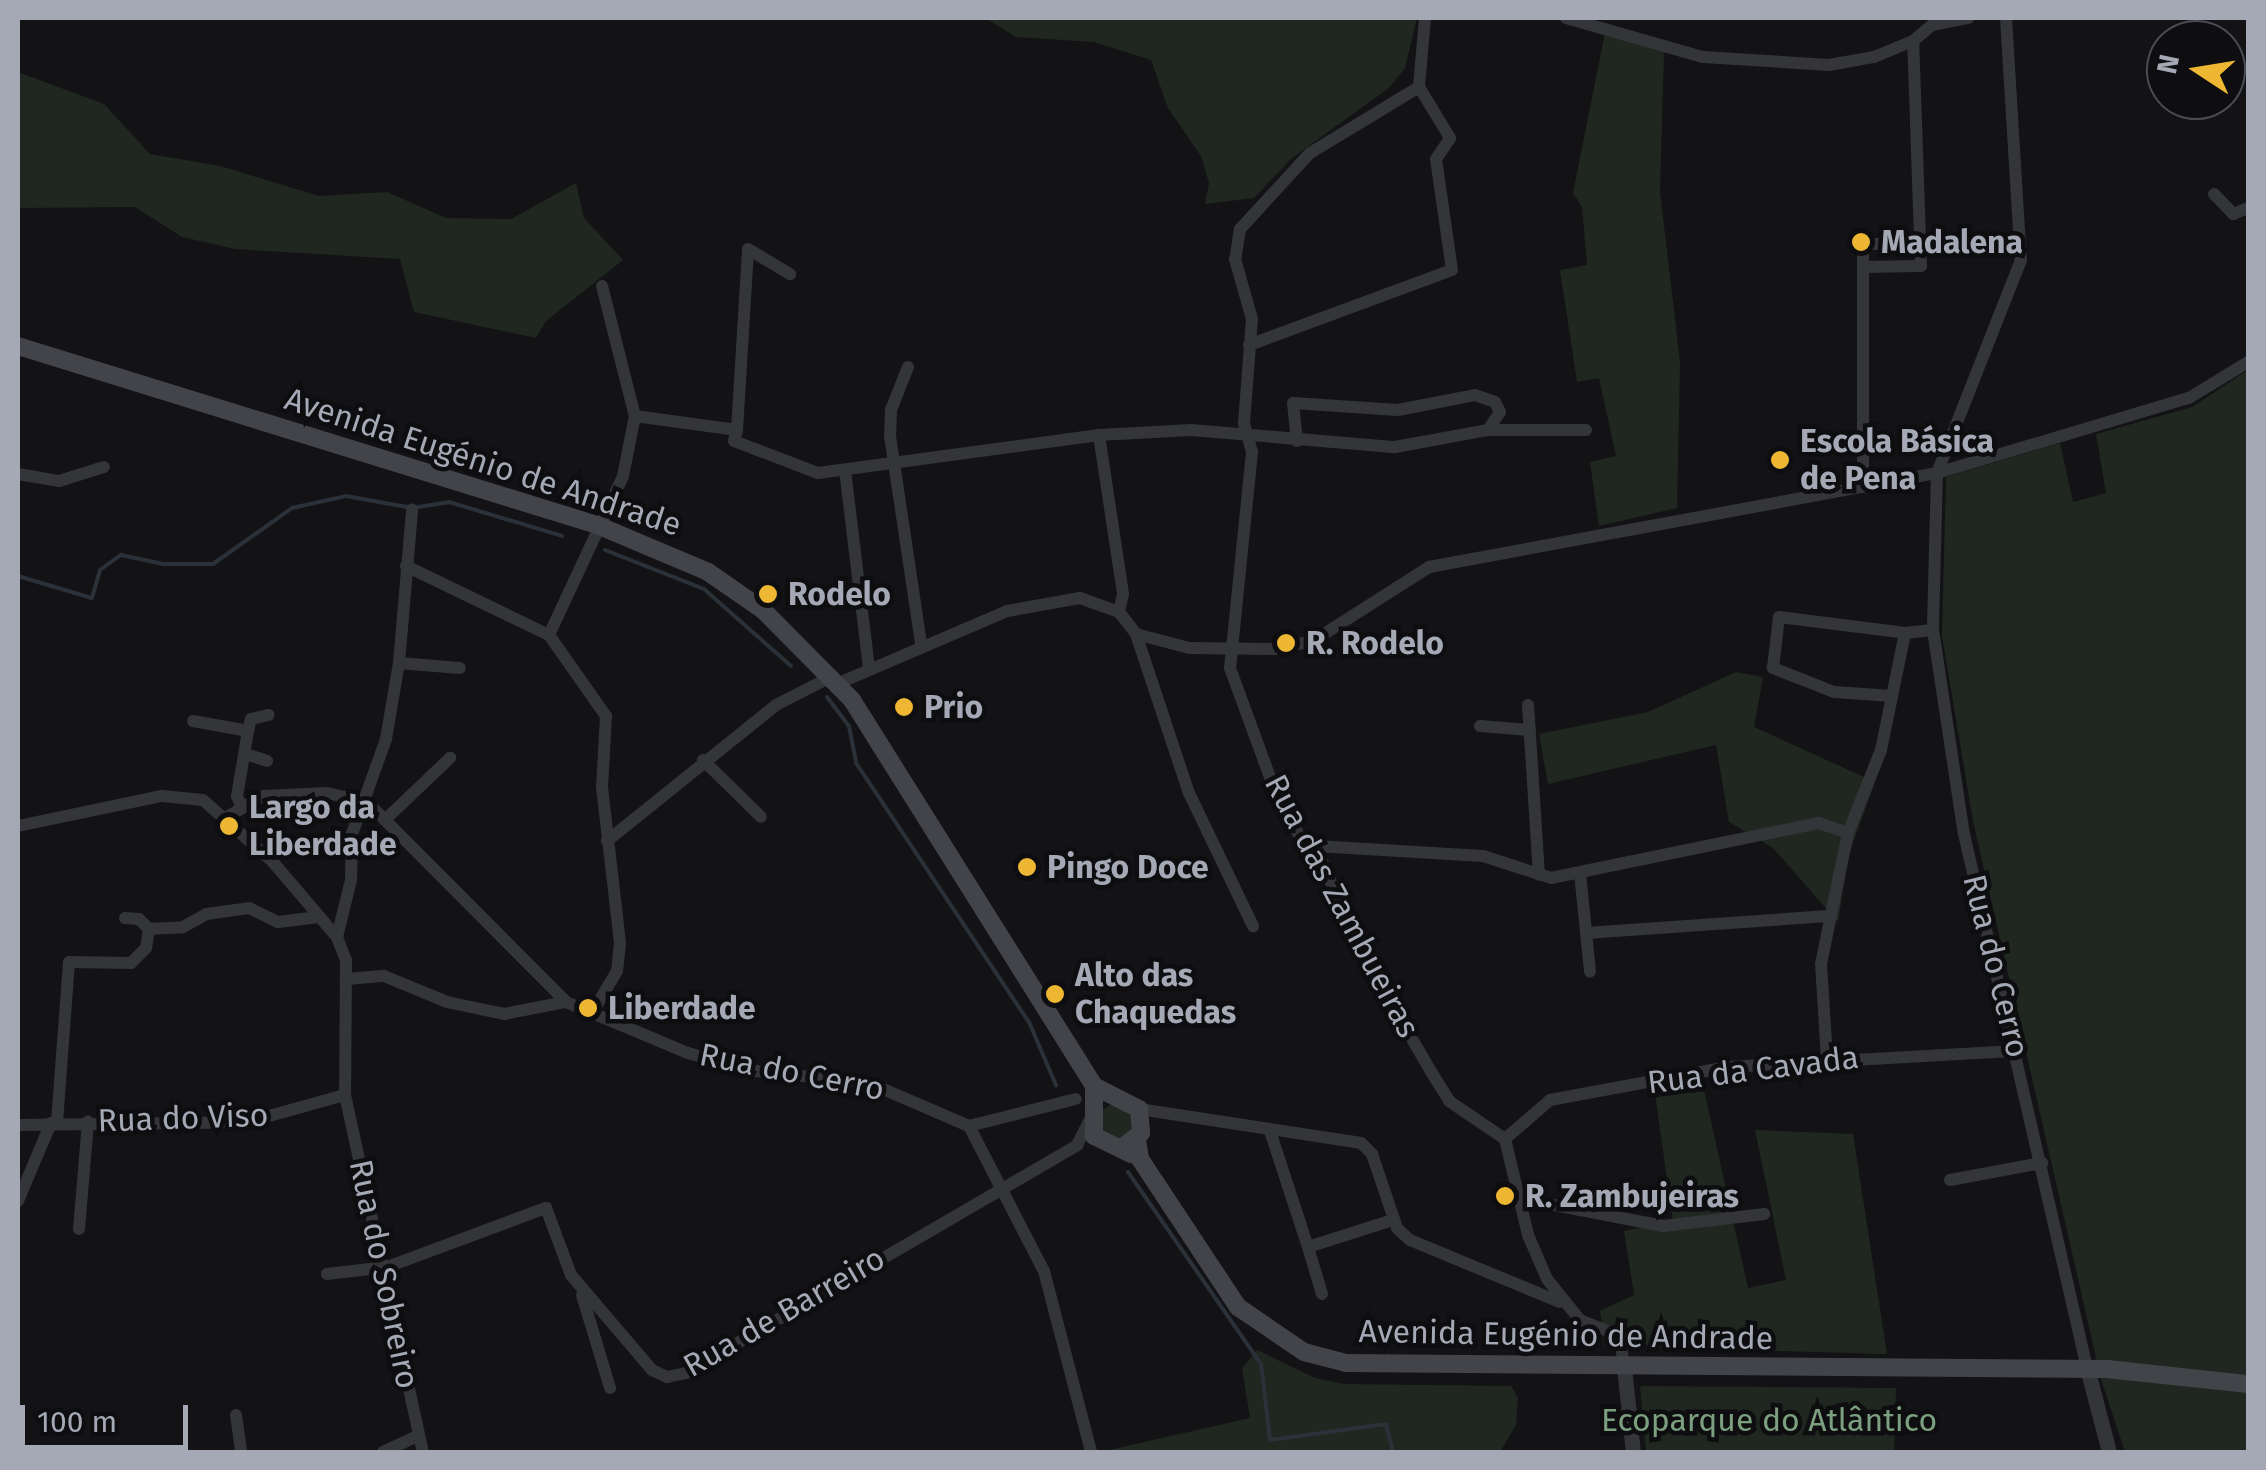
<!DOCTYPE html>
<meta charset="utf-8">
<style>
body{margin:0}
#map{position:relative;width:2266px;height:1470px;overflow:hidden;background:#131315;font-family:"Fira Sans",sans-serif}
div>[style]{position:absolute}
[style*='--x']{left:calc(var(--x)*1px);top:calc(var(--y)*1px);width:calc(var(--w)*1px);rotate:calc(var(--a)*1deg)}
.green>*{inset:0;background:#1f2720}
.stream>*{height:4px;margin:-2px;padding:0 2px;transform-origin:2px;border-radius:2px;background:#2a3138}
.minor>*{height:12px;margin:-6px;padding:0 6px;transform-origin:6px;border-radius:6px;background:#343539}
.tertiary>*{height:15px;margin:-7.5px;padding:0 7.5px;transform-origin:7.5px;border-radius:7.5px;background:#343539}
.secondary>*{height:18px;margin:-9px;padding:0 9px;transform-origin:9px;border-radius:9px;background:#424449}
.dots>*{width:28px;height:28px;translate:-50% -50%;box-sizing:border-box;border:5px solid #0e0e10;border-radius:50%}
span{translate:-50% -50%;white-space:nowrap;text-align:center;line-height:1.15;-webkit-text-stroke:9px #0e0e10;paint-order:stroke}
.poi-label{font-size:32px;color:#a5a9b5;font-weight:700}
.left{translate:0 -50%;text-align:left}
.street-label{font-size:32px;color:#a5a9b5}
.park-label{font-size:32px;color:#7c9f80}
.frame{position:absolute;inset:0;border:20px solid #a5a9b5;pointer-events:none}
.north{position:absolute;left:2146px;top:20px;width:100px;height:100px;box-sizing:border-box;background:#0e0e10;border:2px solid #4a4c52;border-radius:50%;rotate:282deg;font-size:28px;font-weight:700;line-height:40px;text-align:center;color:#a5a9b5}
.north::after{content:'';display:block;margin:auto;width:35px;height:45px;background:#edb733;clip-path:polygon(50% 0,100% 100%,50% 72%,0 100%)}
.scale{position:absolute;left:20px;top:1405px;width:168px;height:45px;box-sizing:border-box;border:5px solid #a5a9b5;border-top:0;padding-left:12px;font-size:30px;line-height:35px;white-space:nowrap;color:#a5a9b5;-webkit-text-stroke:8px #0e0e10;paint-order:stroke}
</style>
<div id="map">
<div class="green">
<div style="clip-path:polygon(985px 18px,1417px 18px,1405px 68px,1389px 88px,1292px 158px,1254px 198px,1205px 204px,1209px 183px,1201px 156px,1168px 108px,1151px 60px,1094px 42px,1016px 37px)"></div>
<div style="clip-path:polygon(1605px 33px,1664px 51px,1660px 191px,1680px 362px,1677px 508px,1599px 526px,1590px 462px,1616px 456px,1599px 378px,1577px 382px,1560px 270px,1587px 265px,1582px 207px,1573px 193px)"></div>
<div style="clip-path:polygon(18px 72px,104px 104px,150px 154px,220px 166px,319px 196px,387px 192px,446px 218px,511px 219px,576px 183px,584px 218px,623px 260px,546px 321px,536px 338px,414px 312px,400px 259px,235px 249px,182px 237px,135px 207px,18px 208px)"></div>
<div style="clip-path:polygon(2248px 370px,2248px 1452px,2125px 1452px,2101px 1379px,1973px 821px,1942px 636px,1946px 477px,2060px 443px,2073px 502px,2106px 493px,2096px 434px,2192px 407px)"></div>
<div style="clip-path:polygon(1736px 672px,1763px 677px,1754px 727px,1875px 782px,1849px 854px,1838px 922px,1773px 848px,1729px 822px,1716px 745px,1548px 784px,1539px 734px,1648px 712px)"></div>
<div style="clip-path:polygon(1702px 1081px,1748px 1288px,1786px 1280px,1755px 1130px,1853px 1134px,1887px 1354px,1605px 1346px,1600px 1311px,1634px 1295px,1624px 1231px,1673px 1222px,1654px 1086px)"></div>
<div style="clip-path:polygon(1111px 1104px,1133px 1110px,1135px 1129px,1119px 1140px,1102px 1133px,1102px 1111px)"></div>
<div style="clip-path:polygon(1257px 1350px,1315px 1378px,1344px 1384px,1511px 1386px,1518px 1398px,1516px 1425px,1500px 1452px,1100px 1452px,1250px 1418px,1242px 1368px)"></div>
<div style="clip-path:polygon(1640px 1386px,1896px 1388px,1894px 1452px,1646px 1452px)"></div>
</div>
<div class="stream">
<div style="--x:418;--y:507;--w:31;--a:-9"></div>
<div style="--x:449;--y:502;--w:118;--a:16.7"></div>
<div style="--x:605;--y:550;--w:106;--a:21.5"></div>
<div style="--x:704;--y:589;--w:116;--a:41.5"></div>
<div style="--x:18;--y:576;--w:77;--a:16.6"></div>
<div style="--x:92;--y:598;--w:29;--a:-74"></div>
<div style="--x:100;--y:570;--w:26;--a:-36"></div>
<div style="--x:121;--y:555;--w:43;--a:12.1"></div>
<div style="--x:163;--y:564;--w:50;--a:0"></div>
<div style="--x:213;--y:564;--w:97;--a:-35.3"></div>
<div style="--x:292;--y:508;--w:55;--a:-12.5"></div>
<div style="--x:346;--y:496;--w:62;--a:10.2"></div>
<div style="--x:827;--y:697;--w:36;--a:53"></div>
<div style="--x:849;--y:726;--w:38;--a:79"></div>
<div style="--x:856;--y:763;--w:311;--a:56.3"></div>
<div style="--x:1029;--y:1022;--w:69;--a:66.8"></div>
<div style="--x:1128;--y:1172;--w:234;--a:55.3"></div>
<div style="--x:1261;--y:1364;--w:77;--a:83.2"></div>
<div style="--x:1270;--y:1440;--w:117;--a:-7.9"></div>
<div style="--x:1386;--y:1424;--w:29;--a:76"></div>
</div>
<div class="minor">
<div style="--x:1425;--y:18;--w:69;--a:95"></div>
<div style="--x:1419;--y:87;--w:127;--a:148.8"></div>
<div style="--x:1310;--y:153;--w:103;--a:132.6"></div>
<div style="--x:1240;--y:229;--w:30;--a:99"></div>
<div style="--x:1235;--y:259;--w:62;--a:74.2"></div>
<div style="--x:1252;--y:319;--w:105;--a:94.4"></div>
<div style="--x:1244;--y:424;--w:29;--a:74"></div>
<div style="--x:1252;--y:452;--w:217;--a:95.8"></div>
<div style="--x:1230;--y:668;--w:148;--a:69.9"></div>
<div style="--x:1281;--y:807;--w:37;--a:57"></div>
<div style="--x:1301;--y:838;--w:17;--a:28"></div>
<div style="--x:1316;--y:846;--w:103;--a:67.7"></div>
<div style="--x:1355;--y:941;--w:149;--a:59.8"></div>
<div style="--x:1430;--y:1070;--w:36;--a:58"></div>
<div style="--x:1449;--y:1101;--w:68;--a:34.2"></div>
<div style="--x:1566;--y:18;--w:142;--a:15.9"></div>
<div style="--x:1703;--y:57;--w:126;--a:3.6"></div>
<div style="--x:1829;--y:65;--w:46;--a:-10.1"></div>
<div style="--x:1874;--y:57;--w:42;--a:-22.3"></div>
<div style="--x:1913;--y:41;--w:25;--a:-40"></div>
<div style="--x:1932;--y:25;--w:37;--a:-11"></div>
<div style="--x:2006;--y:18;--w:242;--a:86.5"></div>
<div style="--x:2021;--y:260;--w:229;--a:111.5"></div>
<div style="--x:1937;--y:473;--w:157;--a:91.5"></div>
<div style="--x:1933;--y:630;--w:206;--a:81.4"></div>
<div style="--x:1964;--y:834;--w:548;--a:77.03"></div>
<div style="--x:2214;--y:194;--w:28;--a:46"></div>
<div style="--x:2233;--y:214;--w:16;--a:-22"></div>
<div style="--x:1863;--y:267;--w:58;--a:-1"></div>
<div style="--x:1921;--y:266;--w:225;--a:-92"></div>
<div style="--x:602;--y:286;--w:134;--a:75.8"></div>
<div style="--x:1249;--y:345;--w:216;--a:-20.3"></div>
<div style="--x:1452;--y:270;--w:112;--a:-98.2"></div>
<div style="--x:1436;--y:159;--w:25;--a:-56"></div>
<div style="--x:1450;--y:138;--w:60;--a:-121.3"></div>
<div style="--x:908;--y:367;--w:46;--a:111.6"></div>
<div style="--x:891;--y:410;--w:26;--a:92"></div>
<div style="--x:890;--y:436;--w:209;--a:81.5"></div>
<div style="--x:737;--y:430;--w:11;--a:105"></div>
<div style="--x:734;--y:441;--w:90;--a:20.9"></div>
<div style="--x:818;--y:473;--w:284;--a:-7.7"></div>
<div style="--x:1099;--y:435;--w:92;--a:-3.1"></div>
<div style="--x:1191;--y:430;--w:205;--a:4.8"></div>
<div style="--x:1395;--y:447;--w:95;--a:-10.4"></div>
<div style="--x:1488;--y:430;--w:98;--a:0"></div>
<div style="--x:1099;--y:435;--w:161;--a:81.4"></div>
<div style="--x:1123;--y:594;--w:18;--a:103"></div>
<div style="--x:1297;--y:441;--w:38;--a:-96"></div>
<div style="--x:1293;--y:403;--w:105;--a:3.8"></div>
<div style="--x:1398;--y:410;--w:78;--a:-11"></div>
<div style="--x:1475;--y:395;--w:21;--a:19"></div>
<div style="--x:1495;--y:402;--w:11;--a:63"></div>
<div style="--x:1500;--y:412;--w:22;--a:124"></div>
<div style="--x:845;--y:470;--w:199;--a:83.1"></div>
<div style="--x:18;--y:474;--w:42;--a:9.7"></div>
<div style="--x:59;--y:481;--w:47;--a:-17.3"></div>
<div style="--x:1863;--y:487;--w:243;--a:-90"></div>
<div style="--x:1863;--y:244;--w:57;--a:0"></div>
<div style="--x:406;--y:566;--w:159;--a:25.8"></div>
<div style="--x:549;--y:635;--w:99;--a:54.9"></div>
<div style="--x:606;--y:716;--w:71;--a:93.2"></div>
<div style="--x:602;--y:787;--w:157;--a:83.4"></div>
<div style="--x:620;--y:943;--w:28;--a:96"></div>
<div style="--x:617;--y:971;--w:49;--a:120.8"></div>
<div style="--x:1136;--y:634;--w:168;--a:71.6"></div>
<div style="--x:1189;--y:793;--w:148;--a:64.3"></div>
<div style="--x:549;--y:635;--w:175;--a:-65"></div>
<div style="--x:623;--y:476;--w:61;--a:-78.7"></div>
<div style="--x:635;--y:416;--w:103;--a:7.8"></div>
<div style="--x:737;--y:430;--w:181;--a:-86.5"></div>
<div style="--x:748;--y:249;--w:49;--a:30.8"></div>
<div style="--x:399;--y:663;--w:61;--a:4.7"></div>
<div style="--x:839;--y:683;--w:183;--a:-23.2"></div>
<div style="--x:1007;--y:611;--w:74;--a:-10.1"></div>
<div style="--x:1080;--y:598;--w:41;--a:19.7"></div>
<div style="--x:1119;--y:612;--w:28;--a:52"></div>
<div style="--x:1136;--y:634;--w:55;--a:14.8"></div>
<div style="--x:1189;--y:648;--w:86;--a:0.7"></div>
<div style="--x:1275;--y:649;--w:39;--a:-12"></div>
<div style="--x:1313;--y:641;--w:138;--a:-32.5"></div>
<div style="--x:1429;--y:567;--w:517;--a:-10.48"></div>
<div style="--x:1937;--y:473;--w:263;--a:-16.6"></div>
<div style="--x:2189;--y:398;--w:69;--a:-31.4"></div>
<div style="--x:1892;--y:696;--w:58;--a:-176.1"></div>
<div style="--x:1834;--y:692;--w:66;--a:-158.5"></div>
<div style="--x:1773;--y:668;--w:51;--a:-83.3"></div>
<div style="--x:1779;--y:617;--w:127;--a:7.2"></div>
<div style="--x:1905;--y:633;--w:28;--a:-6"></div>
<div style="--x:1528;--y:705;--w:170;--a:86.3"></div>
<div style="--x:193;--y:721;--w:56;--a:10.3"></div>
<div style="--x:248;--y:731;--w:66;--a:99.6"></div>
<div style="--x:237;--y:796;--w:13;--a:67"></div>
<div style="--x:1480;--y:726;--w:50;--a:4.6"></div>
<div style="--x:248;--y:731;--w:12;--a:-76"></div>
<div style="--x:251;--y:719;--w:18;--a:-13"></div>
<div style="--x:249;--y:755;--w:19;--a:18"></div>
<div style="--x:703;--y:760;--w:81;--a:44.5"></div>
<div style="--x:227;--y:817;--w:42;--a:-30.3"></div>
<div style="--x:263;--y:796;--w:64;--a:-2.7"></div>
<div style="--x:327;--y:793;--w:41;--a:12.7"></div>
<div style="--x:367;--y:802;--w:282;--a:45.1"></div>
<div style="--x:566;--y:1002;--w:132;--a:22.7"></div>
<div style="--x:688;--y:1053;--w:60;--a:16.3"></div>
<div style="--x:746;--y:1070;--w:124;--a:6"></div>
<div style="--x:869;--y:1083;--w:109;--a:23.3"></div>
<div style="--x:969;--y:1126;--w:163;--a:62.7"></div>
<div style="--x:1044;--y:1271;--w:187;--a:75.4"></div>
<div style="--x:388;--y:817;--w:86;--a:-43.6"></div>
<div style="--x:18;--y:826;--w:147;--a:-11.8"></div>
<div style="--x:162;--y:796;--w:41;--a:5.6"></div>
<div style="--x:203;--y:800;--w:92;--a:41.5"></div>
<div style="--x:272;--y:861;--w:100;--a:49.5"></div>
<div style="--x:337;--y:937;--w:25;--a:69"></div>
<div style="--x:346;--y:960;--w:135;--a:90.4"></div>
<div style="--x:345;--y:1095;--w:365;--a:77.7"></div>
<div style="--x:607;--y:841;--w:217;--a:-38.8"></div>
<div style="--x:776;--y:705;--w:64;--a:-27"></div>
<div style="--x:1316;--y:846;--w:167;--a:3.4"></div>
<div style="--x:1483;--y:856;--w:71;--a:17.9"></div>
<div style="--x:1551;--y:878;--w:274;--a:-11.6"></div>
<div style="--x:1819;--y:823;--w:31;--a:19"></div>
<div style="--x:1580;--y:873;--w:99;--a:84.2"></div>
<div style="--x:125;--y:918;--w:14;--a:4"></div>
<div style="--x:139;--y:919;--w:14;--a:45"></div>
<div style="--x:1586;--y:933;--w:246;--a:-4"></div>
<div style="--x:337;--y:937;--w:59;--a:-76.2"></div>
<div style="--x:351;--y:880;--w:46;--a:-88.8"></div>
<div style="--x:352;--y:834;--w:101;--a:-70.3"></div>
<div style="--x:386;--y:739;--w:77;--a:-80.3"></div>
<div style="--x:399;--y:663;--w:154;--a:-85.1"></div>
<div style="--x:347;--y:979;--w:37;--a:-5"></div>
<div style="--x:384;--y:976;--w:68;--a:22.4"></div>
<div style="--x:447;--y:1002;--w:58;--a:11.9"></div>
<div style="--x:504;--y:1014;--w:63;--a:-11"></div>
<div style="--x:1827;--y:1059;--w:95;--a:-93.6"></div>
<div style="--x:1821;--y:964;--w:134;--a:-78.4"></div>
<div style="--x:1848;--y:833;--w:89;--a:-68.3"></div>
<div style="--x:1881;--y:750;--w:119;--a:-78.4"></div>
<div style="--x:1139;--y:1109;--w:225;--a:8.7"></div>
<div style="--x:1361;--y:1143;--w:16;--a:45"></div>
<div style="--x:1372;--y:1154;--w:78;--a:71.3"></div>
<div style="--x:1397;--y:1228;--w:18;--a:43"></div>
<div style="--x:1410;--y:1240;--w:162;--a:22.5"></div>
<div style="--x:57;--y:1122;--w:160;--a:-85.7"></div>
<div style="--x:69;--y:962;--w:62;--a:0.9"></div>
<div style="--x:131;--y:963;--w:21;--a:-45"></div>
<div style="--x:146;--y:948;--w:19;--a:-81"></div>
<div style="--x:149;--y:929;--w:34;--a:-3"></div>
<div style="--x:183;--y:927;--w:26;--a:-29"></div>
<div style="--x:206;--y:914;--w:43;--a:-7.9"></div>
<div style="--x:249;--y:908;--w:32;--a:26"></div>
<div style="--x:278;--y:922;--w:39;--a:-7"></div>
<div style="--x:18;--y:1125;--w:230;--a:-0.7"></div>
<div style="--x:248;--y:1122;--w:101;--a:-15.6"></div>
<div style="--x:969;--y:1126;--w:110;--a:-14.2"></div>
<div style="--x:1271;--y:1134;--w:119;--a:71.9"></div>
<div style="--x:1308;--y:1247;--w:89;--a:-17.6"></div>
<div style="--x:1505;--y:1139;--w:60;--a:-40.9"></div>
<div style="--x:1550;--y:1100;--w:181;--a:-10.5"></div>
<div style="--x:1728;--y:1067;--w:289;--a:-3.2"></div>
<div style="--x:1505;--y:1139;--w:99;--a:76.5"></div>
<div style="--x:1528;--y:1235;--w:48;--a:66.6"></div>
<div style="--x:1547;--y:1279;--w:53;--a:51.2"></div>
<div style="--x:1580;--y:1320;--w:43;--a:21.8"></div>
<div style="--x:1620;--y:1336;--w:31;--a:83"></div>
<div style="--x:1950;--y:1180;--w:94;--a:-10.5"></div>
<div style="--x:1518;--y:1198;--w:148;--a:10.9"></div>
<div style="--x:1663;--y:1226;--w:102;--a:-6.8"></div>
<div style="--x:18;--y:1201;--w:85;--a:-67.1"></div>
<div style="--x:79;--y:1229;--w:108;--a:-85.2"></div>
<div style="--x:1308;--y:1247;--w:49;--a:73.4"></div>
<div style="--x:327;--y:1274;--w:60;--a:-6.7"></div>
<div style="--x:387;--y:1267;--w:170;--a:-20.4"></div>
<div style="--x:546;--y:1208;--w:72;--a:69.5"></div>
<div style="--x:571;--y:1275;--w:125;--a:49.5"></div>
<div style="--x:652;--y:1370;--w:17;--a:25"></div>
<div style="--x:667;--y:1377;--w:19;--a:-12"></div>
<div style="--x:686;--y:1373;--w:453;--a:-30.2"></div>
<div style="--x:1077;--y:1145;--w:28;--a:-63"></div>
<div style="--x:582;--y:1295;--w:97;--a:73.2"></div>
<div style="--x:236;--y:1415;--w:37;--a:82"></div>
<div style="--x:383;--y:1452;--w:38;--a:-25"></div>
</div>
<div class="tertiary">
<div style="--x:1624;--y:1367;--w:85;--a:84"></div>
<div style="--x:2087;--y:1368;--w:87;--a:75.3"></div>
</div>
<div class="secondary">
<div style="--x:18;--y:346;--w:606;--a:17.18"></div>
<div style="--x:597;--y:525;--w:121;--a:22.9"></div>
<div style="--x:708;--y:572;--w:67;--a:34.6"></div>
<div style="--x:763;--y:610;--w:127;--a:45.3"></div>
<div style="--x:852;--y:700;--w:456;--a:57.9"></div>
<div style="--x:1094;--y:1086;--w:51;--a:27.1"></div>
<div style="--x:1139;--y:1109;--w:24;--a:85"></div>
<div style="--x:1141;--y:1133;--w:24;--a:142"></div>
<div style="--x:1094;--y:1086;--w:50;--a:90"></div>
<div style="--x:1094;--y:1136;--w:41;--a:25.9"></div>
<div style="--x:1137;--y:1140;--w:19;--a:81"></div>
<div style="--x:1140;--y:1159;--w:178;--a:56.5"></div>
<div style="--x:1238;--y:1307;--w:80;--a:34.3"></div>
<div style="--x:1304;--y:1352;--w:43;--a:14.7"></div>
<div style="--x:1346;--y:1363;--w:761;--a:0.45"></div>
<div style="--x:2107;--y:1369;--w:142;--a:6.1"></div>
</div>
<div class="dots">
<div style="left:1861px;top:242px;background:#edb733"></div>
<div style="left:1780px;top:460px;background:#edb733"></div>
<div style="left:768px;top:594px;background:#edb733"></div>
<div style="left:1286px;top:643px;background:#edb733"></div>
<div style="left:904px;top:707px;background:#edb733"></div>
<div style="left:229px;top:826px;background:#edb733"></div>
<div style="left:1027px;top:867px;background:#edb733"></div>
<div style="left:1055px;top:994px;background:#edb733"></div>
<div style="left:588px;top:1008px;background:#edb733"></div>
<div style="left:1505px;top:1196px;background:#edb733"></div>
</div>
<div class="poi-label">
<span class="left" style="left:1881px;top:242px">Madalena</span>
<span class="left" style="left:1800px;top:460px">Escola Básica<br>de Pena</span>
<span class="left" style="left:788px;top:594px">Rodelo</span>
<span class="left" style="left:1306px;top:643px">R. Rodelo</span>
<span class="left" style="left:924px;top:707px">Prio</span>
<span class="left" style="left:249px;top:826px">Largo da<br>Liberdade</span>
<span class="left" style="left:1047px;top:867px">Pingo Doce</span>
<span class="left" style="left:1075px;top:994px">Alto das<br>Chaquedas</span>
<span class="left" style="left:608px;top:1008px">Liberdade</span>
<span class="left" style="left:1525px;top:1196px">R. Zambujeiras</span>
</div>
<div class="street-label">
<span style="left:483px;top:462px;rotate:18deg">Avenida Eugénio de Andrade</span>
<span style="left:1342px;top:906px;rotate:62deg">Rua das Zambueiras</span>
<span style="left:1996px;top:966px;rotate:76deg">Rua do Cerro</span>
<span style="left:1753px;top:1070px;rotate:-7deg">Rua da Cavada</span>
<span style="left:792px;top:1072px;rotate:11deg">Rua do Cerro</span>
<span style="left:183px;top:1118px;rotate:-2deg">Rua do Viso</span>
<span style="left:384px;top:1274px;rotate:78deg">Rua do Sobreiro</span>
<span style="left:784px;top:1312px;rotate:-30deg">Rua de Barreiro</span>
<span style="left:1566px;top:1335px;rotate:1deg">Avenida Eugénio de Andrade</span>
</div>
<div class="park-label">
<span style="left:1769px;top:1420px">Ecoparque do Atlântico</span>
</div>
<div class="frame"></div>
<div class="north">N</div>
<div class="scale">100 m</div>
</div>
